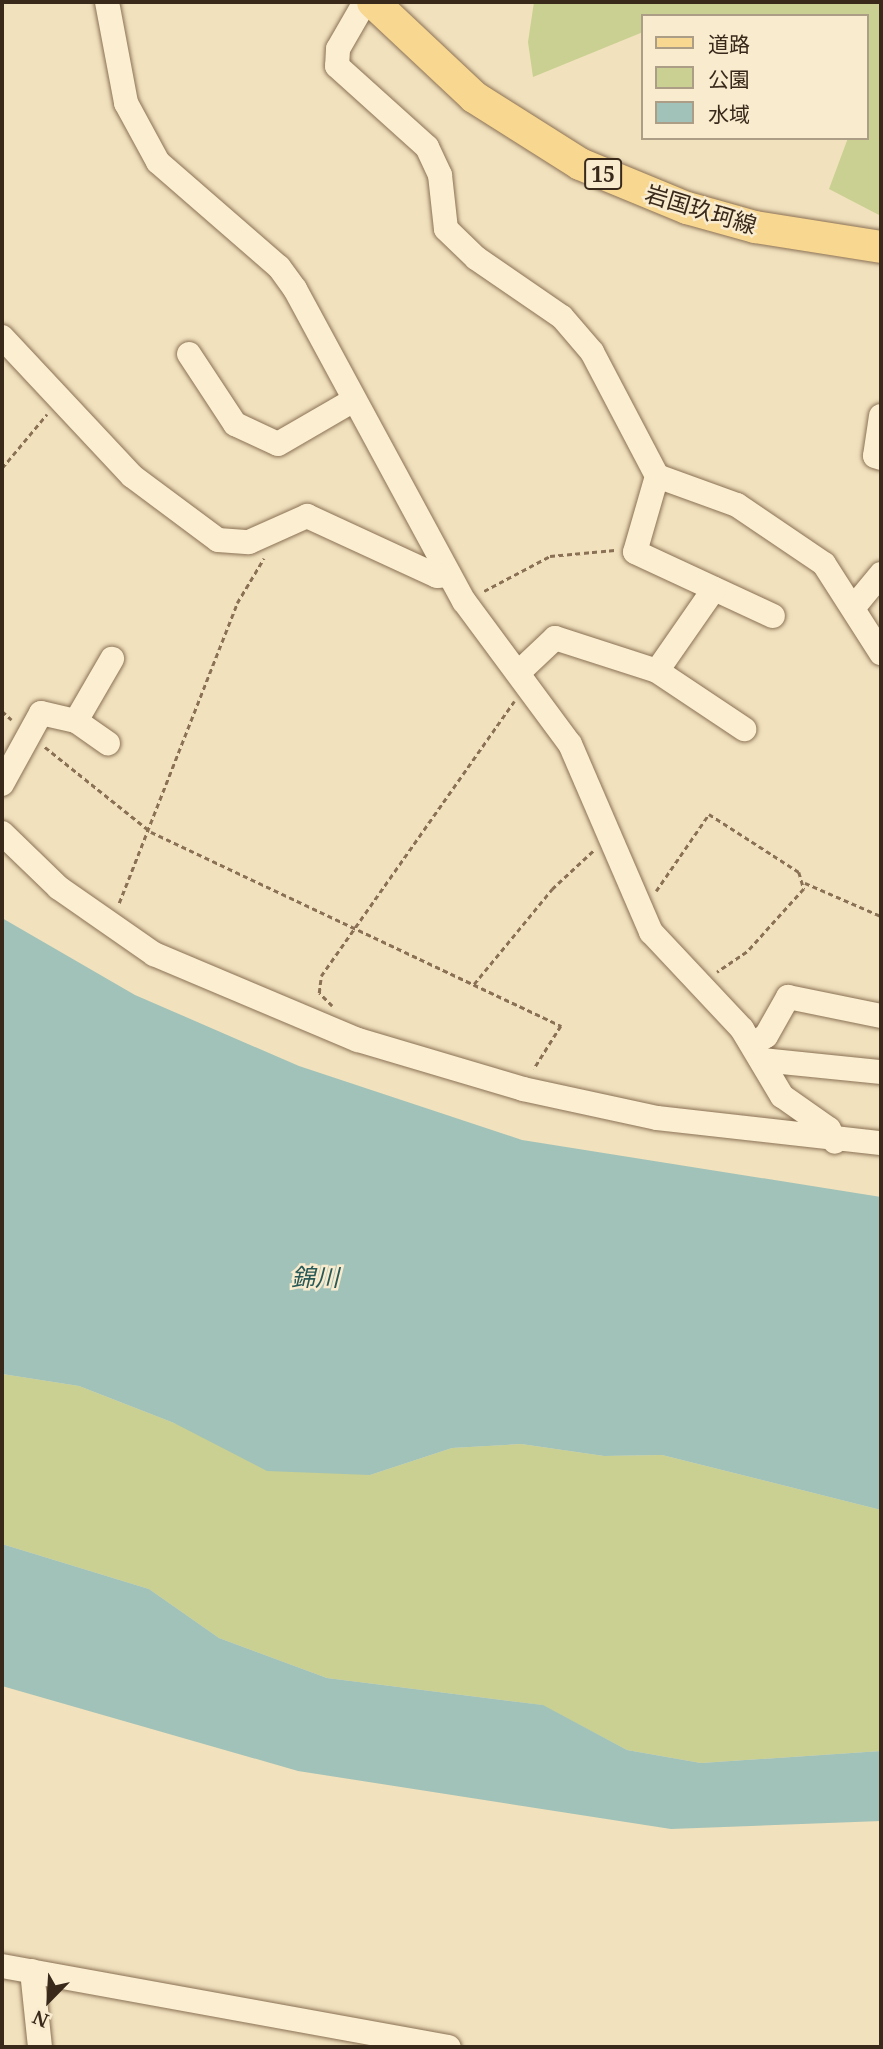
<!DOCTYPE html>
<meta charset="utf-8">
<style>
body{margin:0}
#map{position:relative;width:883px;height:2049px;overflow:hidden;background:#f1e1bd;font-family:"Noto Serif","Noto Sans JP",serif}
div>[style]{position:absolute}
[style*='--x']{left:calc(var(--x)*1px);top:calc(var(--y)*1px);width:calc(var(--w)*1px);rotate:calc(var(--a)*1deg)}
.green>*{inset:0;background:#c9d091}
.water>*{inset:0;background:#a1c2b8}
.path>*{height:2.5px;margin-top:-1.25px;transform-origin:0;background:repeating-linear-gradient(90deg,#8a7155 0 5px,transparent 0 8.5px)}
.roads{filter:drop-shadow(0 0 2px #8a7155) drop-shadow(0 0 2px #8a7155)}
.minor>*{height:24px;margin:-12px;padding:0 12px;transform-origin:12px;border-radius:12px;background:#fbeed1}
.major>*{height:32px;margin:-16px;padding:0 16px;transform-origin:16px;border-radius:16px;background:#f8d791}
span{translate:-50% -50%;white-space:nowrap;text-align:center;line-height:1.15;-webkit-text-stroke:5px #f8ebce;paint-order:stroke}
.shield-label span{padding:2px 5px;background:#f8ebce;border:2px solid;border-radius:5px;-webkit-text-stroke-width:0}
.shield-label{font-size:21px;color:#38291b;font-weight:700}
.street-label{font-size:23px;color:#38291b}
.water-label{font-size:24px;color:#295956;font-style:italic}
.frame{position:absolute;inset:0;border:4px solid #38291b;pointer-events:none}
.legend{position:absolute;left:641px;top:14px;width:228px;height:126px;box-sizing:border-box;background:#f8ebce;border:2px solid #ab9d86;margin:0;padding:9px 12px;list-style:none;font-size:21px;color:#38291b}
.legend li{display:flex;align-items:center;gap:14px;height:35px}
.legend b{width:35px;border:2px solid #ab9d86}
.north{position:absolute;left:14px;top:1965px;width:70px;height:70px;-webkit-text-stroke:5px #f8ebce;paint-order:stroke;rotate:204deg;font-size:19px;font-weight:700;line-height:28px;text-align:center;color:#38291b}
.north::after{content:'';display:block;margin:auto;width:24px;height:32px;background:#38291b;clip-path:polygon(50% 0,100% 100%,50% 72%,0 100%)}
</style>
<div id="map">
<div class="green">
<div style="clip-path:polygon(534px 2px,881px 2px,881px 216px,829px 189px,848px 138px,867px 138px,867px 16px,643px 16px,643px 32px,533px 77px,528px 42px)"></div>
<div style="clip-path:polygon(2px 1374px,79px 1386px,174px 1423px,370px 1475px,452px 1448px,521px 1444px,604px 1456px,662px 1455px,881px 1510px,881px 1751px,701px 1763px,627px 1750px,542px 1705px,327px 1678px,219px 1638px,149px 1589px,2px 1544px)"></div>
</div>
<div class="water">
<div style="clip-path:polygon(2px 918px,135px 995px,299px 1066px,522px 1140px,881px 1197px,881px 1510px,662px 1455px,604px 1456px,521px 1444px,452px 1448px,370px 1475px,267px 1471px,174px 1423px,79px 1386px,2px 1374px)"></div>
<div style="clip-path:polygon(2px 1544px,149px 1589px,219px 1638px,327px 1678px,543px 1705px,627px 1750px,701px 1763px,881px 1751px,881px 1821px,671px 1829px,298px 1771px,2px 1686px)"></div>
</div>
<div class="path">
<div style="--x:2;--y:468;--w:70;--a:-50.2"></div>
<div style="--x:484;--y:591;--w:75;--a:-27.9"></div>
<div style="--x:550;--y:556;--w:65;--a:-5.3"></div>
<div style="--x:2;--y:711;--w:13;--a:42"></div>
<div style="--x:45;--y:747;--w:136;--a:38.7"></div>
<div style="--x:151;--y:832;--w:454;--a:25.3"></div>
<div style="--x:561;--y:1026;--w:51;--a:122.1"></div>
<div style="--x:805;--y:883;--w:83;--a:23.5"></div>
<div style="--x:656;--y:891;--w:93;--a:-55.5"></div>
<div style="--x:709;--y:814;--w:107;--a:32.8"></div>
<div style="--x:799;--y:872;--w:18;--a:74"></div>
<div style="--x:804;--y:889;--w:85;--a:132.1"></div>
<div style="--x:747;--y:952;--w:36;--a:146"></div>
<div style="--x:119;--y:903;--w:322;--a:-68.5"></div>
<div style="--x:237;--y:603;--w:52;--a:-59"></div>
<div style="--x:474;--y:984;--w:123;--a:-50.6"></div>
<div style="--x:552;--y:889;--w:57;--a:-42.9"></div>
<div style="--x:332;--y:1006;--w:18;--a:-135"></div>
<div style="--x:319;--y:993;--w:17;--a:-83"></div>
<div style="--x:321;--y:976;--w:336;--a:-54.9"></div>
</div>
<div class="roads">
<div class="minor">
<div style="--x:107;--y:2;--w:103;--a:79.3"></div>
<div style="--x:126;--y:103;--w:67;--a:61.5"></div>
<div style="--x:158;--y:162;--w:160;--a:41"></div>
<div style="--x:279;--y:267;--w:27;--a:54"></div>
<div style="--x:295;--y:289;--w:355;--a:61.6"></div>
<div style="--x:464;--y:601;--w:178;--a:53.5"></div>
<div style="--x:570;--y:744;--w:205;--a:66.7"></div>
<div style="--x:651;--y:932;--w:133;--a:46.8"></div>
<div style="--x:742;--y:1029;--w:78;--a:59.2"></div>
<div style="--x:782;--y:1096;--w:57;--a:35.1"></div>
<div style="--x:829;--y:1129;--w:14;--a:65"></div>
<div style="--x:365;--y:2;--w:54;--a:119.9"></div>
<div style="--x:338;--y:49;--w:17;--a:93"></div>
<div style="--x:337;--y:66;--w:121;--a:42"></div>
<div style="--x:427;--y:147;--w:31;--a:65"></div>
<div style="--x:440;--y:175;--w:54;--a:83.7"></div>
<div style="--x:446;--y:229;--w:42;--a:44"></div>
<div style="--x:476;--y:258;--w:104;--a:34.5"></div>
<div style="--x:562;--y:317;--w:46;--a:49.4"></div>
<div style="--x:592;--y:352;--w:140;--a:62.3"></div>
<div style="--x:657;--y:476;--w:85;--a:19.9"></div>
<div style="--x:737;--y:505;--w:105;--a:34.1"></div>
<div style="--x:824;--y:564;--w:106;--a:57.4"></div>
<div style="--x:2;--y:337;--w:190;--a:46.9"></div>
<div style="--x:132;--y:476;--w:107;--a:36.7"></div>
<div style="--x:218;--y:540;--w:31;--a:4"></div>
<div style="--x:249;--y:542;--w:64;--a:-24.1"></div>
<div style="--x:307;--y:516;--w:143;--a:24.8"></div>
<div style="--x:437;--y:576;--w:12;--a:-5"></div>
<div style="--x:189;--y:354;--w:84;--a:56.7"></div>
<div style="--x:235;--y:424;--w:47;--a:24.9"></div>
<div style="--x:278;--y:444;--w:88;--a:-30.1"></div>
<div style="--x:881;--y:416;--w:40;--a:98.5"></div>
<div style="--x:875;--y:456;--w:6;--a:18"></div>
<div style="--x:657;--y:476;--w:79;--a:106.1"></div>
<div style="--x:635;--y:552;--w:152;--a:24.9"></div>
<div style="--x:853;--y:608;--w:44;--a:-50.5"></div>
<div style="--x:657;--y:671;--w:105;--a:33.7"></div>
<div style="--x:518;--y:673;--w:51;--a:-43.4"></div>
<div style="--x:555;--y:638;--w:107;--a:17.9"></div>
<div style="--x:657;--y:671;--w:100;--a:-55.2"></div>
<div style="--x:76;--y:721;--w:72;--a:-59.9"></div>
<div style="--x:2;--y:784;--w:81;--a:-61.2"></div>
<div style="--x:41;--y:713;--w:36;--a:13"></div>
<div style="--x:76;--y:721;--w:39;--a:35"></div>
<div style="--x:2;--y:833;--w:79;--a:44"></div>
<div style="--x:59;--y:888;--w:116;--a:34.8"></div>
<div style="--x:154;--y:954;--w:221;--a:22.9"></div>
<div style="--x:358;--y:1040;--w:172;--a:16.5"></div>
<div style="--x:523;--y:1089;--w:137;--a:12.2"></div>
<div style="--x:657;--y:1118;--w:225;--a:6.4"></div>
<div style="--x:753;--y:1044;--w:15;--a:-32"></div>
<div style="--x:766;--y:1036;--w:45;--a:-60.6"></div>
<div style="--x:788;--y:997;--w:95;--a:11.5"></div>
<div style="--x:762;--y:1060;--w:120;--a:5.8"></div>
<div style="--x:2;--y:1966;--w:454;--a:10.3"></div>
<div style="--x:32;--y:1971;--w:76;--a:84"></div>
</div>
<div class="major">
<div style="--x:373;--y:2;--w:139;--a:43.2"></div>
<div style="--x:474;--y:97;--w:125;--a:32.3"></div>
<div style="--x:580;--y:164;--w:116;--a:22.4"></div>
<div style="--x:687;--y:208;--w:71;--a:15.6"></div>
<div style="--x:755;--y:227;--w:128;--a:9"></div>
</div>
</div>
<div class="shield-label">
<span style="left:603px;top:174px">15</span>
</div>
<div class="street-label">
<span style="left:701px;top:209px;rotate:17deg">岩国玖珂線</span>
</div>
<div class="water-label">
<span style="left:315px;top:1277px">錦川</span>
</div>
<div class="frame"></div>
<ul class="legend">
<li><b style="height:9px;background:#f8d791"></b>道路</li>
<li><b style="height:19px;background:#c9d091"></b>公園</li>
<li><b style="height:19px;background:#a1c2b8"></b>水域</li>
</ul>
<div class="north">N</div>
</div>
